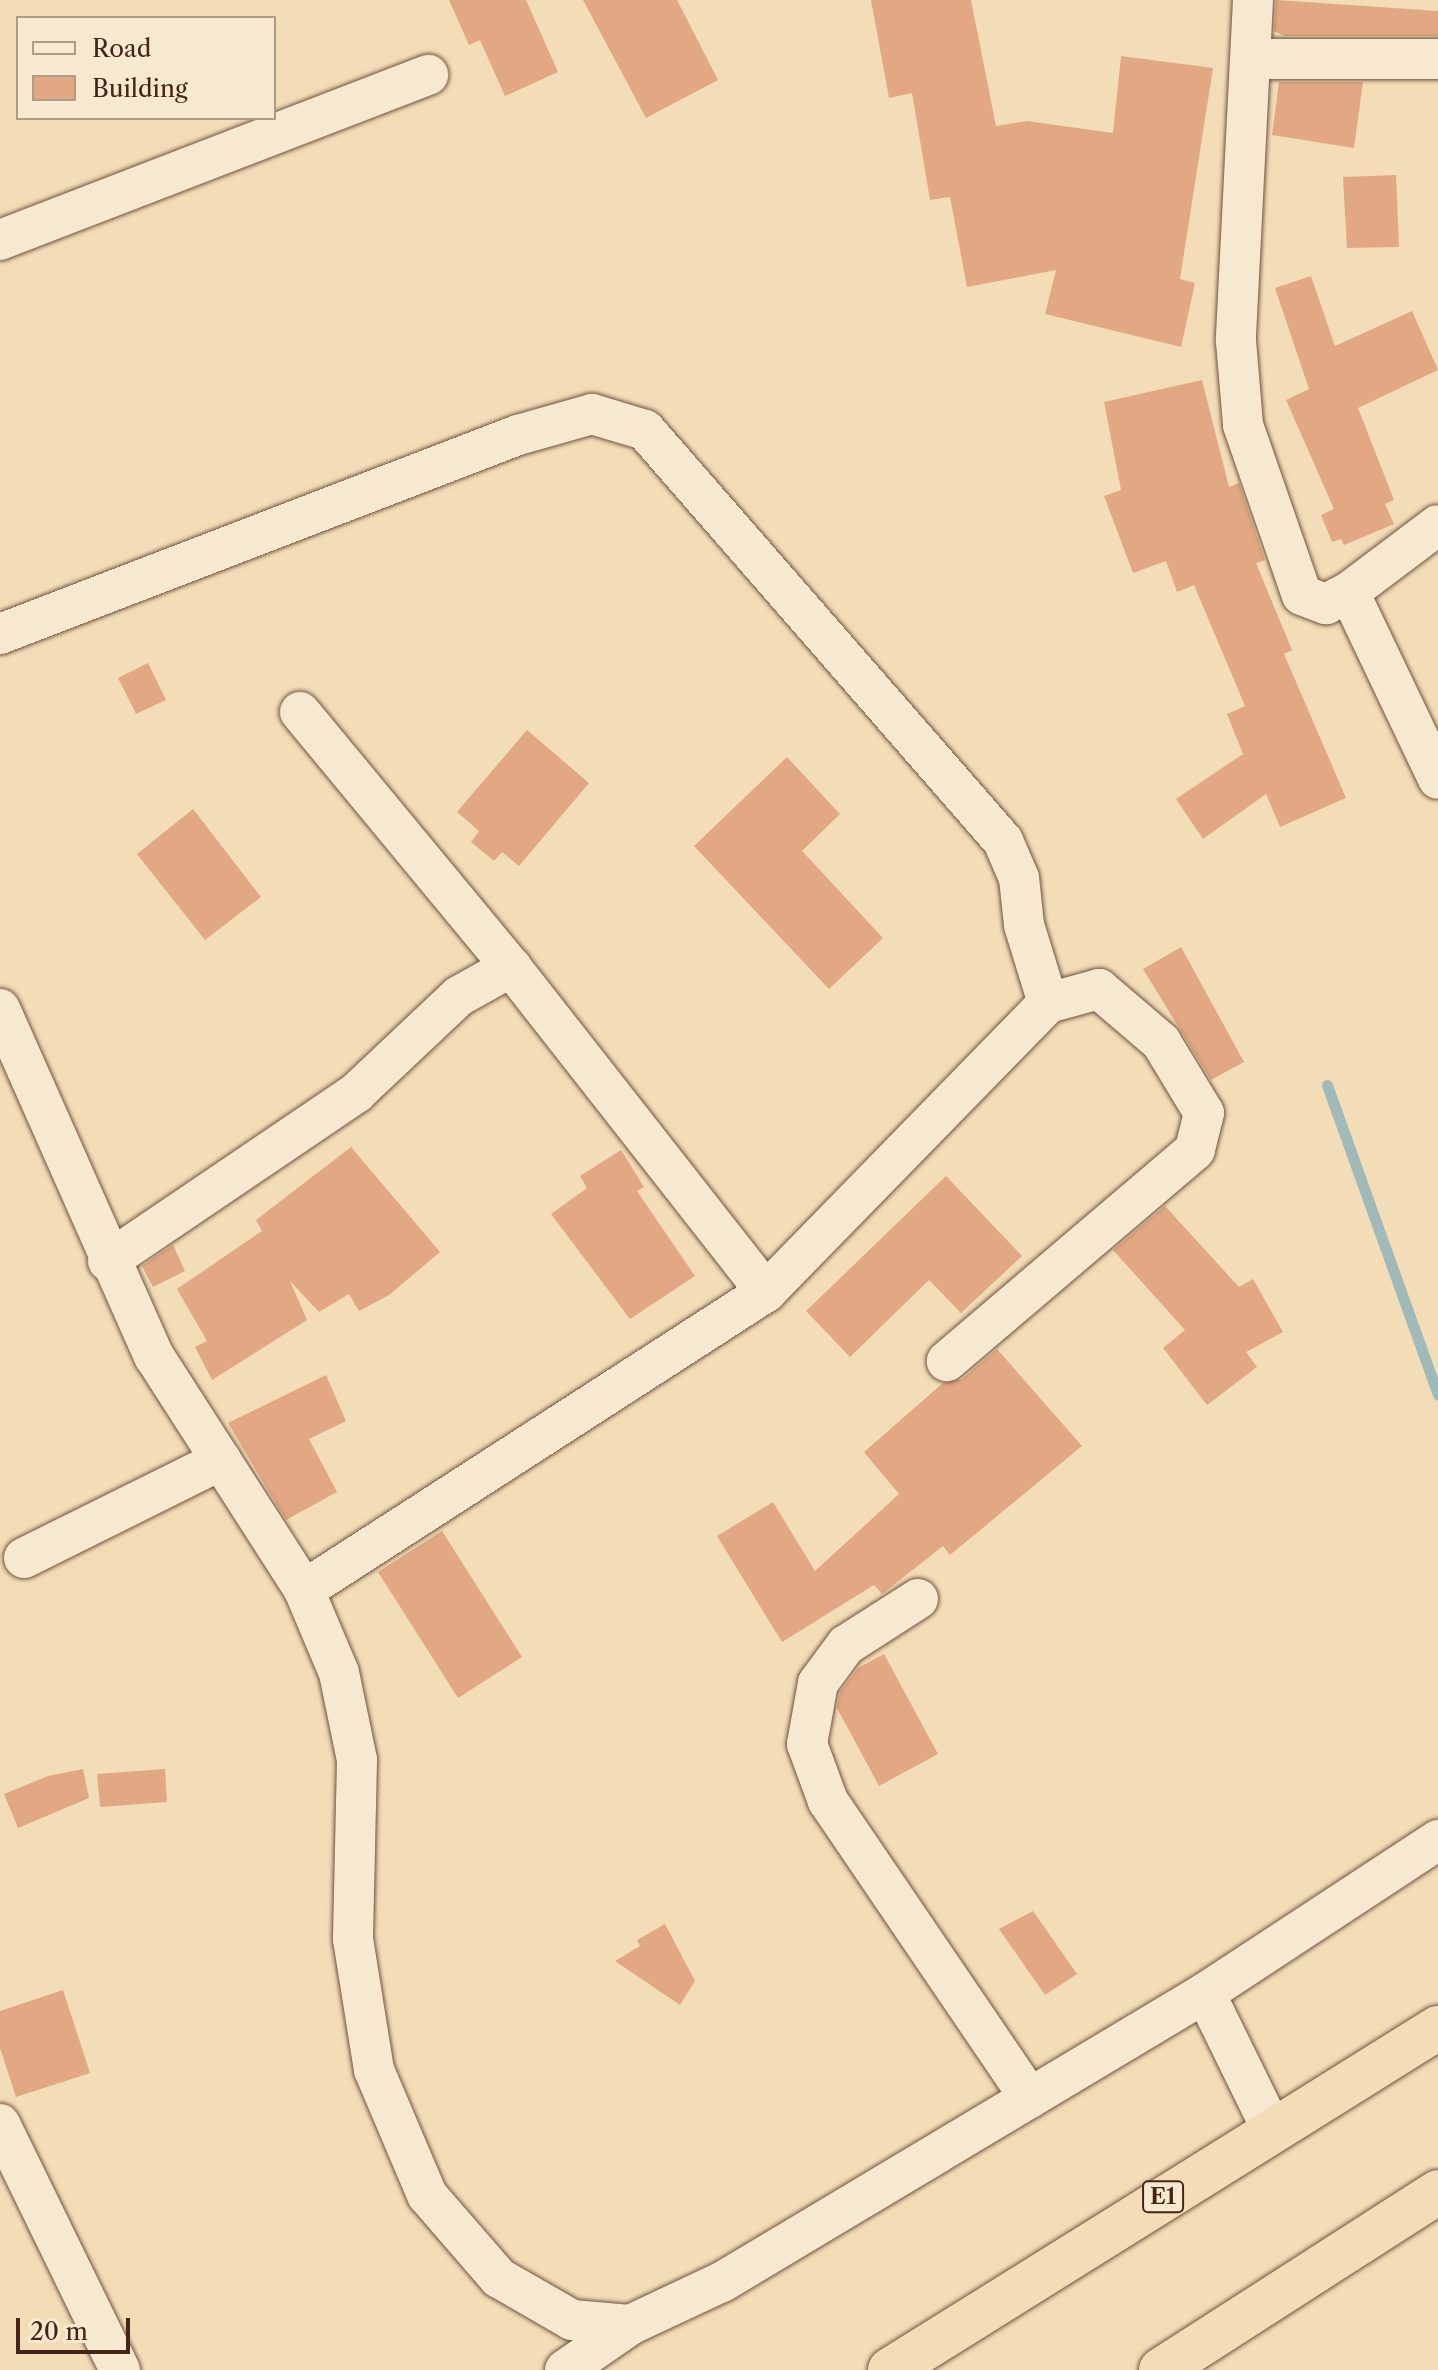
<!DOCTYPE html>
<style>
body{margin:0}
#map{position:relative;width:1438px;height:2370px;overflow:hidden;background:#f3ddb7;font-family:"Libre Caslon Text",serif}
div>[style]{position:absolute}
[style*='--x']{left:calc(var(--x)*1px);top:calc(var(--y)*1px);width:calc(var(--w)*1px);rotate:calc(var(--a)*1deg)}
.stream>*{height:11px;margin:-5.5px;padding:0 5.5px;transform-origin:5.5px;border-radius:5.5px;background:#9fbab8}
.building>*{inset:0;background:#e2a783}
.roads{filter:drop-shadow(0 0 2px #70533f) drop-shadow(0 0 2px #70533f)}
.minor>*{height:40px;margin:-20px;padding:0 20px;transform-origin:20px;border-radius:20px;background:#f7e9d0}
.highway>*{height:44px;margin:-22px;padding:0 22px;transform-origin:22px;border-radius:22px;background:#f3ddb7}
span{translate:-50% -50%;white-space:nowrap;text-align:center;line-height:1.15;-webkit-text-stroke:7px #f7e9d0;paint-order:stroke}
.shield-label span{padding:2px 6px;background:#f7e9d0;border:2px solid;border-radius:6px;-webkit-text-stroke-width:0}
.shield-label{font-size:22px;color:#442517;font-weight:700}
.legend{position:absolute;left:16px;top:16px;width:260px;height:104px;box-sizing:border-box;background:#f7e9d0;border:2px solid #af9b86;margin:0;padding:10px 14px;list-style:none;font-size:24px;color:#442517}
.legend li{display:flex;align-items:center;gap:16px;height:40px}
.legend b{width:40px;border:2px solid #af9b86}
.scale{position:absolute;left:16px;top:2318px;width:114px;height:36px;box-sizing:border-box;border:4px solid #442517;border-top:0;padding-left:10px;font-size:24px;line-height:28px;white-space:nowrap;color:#442517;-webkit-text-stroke:6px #f7e9d0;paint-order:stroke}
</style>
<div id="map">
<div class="stream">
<div style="--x:1327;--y:1085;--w:329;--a:70.3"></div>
</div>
<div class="building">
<div style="clip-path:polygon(449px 0,526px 0,558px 72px,505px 96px,480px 40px,469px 45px)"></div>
<div style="clip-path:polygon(583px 0,677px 0,718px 80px,646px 118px)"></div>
<div style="clip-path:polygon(871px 0,971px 0,996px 126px,1027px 121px,1113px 133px,1121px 56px,1213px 68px,1180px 279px,1195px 283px,1181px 347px,1045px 314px,1056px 270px,967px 287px,950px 197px,930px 200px,912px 93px,889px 98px)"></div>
<div style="clip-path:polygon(1276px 0,1438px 11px,1438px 36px,1285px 36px,1274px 31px)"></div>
<div style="clip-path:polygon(1279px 82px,1363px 82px,1354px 148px,1272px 135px)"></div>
<div style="clip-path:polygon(1396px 175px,1399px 247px,1347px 248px,1343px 177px)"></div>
<div style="clip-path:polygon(1311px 276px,1335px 346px,1412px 311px,1438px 370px,1358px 408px,1394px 500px,1385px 504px,1394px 524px,1344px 545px,1341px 539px,1332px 542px,1321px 515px,1334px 509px,1286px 400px,1309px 389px,1275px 288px)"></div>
<div style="clip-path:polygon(1202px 380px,1229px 487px,1239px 483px,1265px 560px,1256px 563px,1292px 650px,1284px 654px,1346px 798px,1280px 827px,1266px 794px,1203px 839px,1176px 799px,1243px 754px,1227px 714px,1245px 706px,1194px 585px,1177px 592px,1166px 561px,1133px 573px,1104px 496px,1121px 490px,1104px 402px)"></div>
<div style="clip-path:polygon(148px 663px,166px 700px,136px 714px,118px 678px)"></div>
<div style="clip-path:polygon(527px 730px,589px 783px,519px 866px,502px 852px,494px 861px,471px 842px,479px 831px,457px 812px)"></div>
<div style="clip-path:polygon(787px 757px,840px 814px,802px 851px,883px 938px,829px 989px,694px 846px)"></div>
<div style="clip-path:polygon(193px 809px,261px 897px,205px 940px,137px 854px)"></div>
<div style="clip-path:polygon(1181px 947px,1244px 1062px,1211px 1080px,1143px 969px)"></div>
<div style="clip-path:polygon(351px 1147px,440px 1252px,389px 1295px,359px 1311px,349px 1294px,319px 1312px,290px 1281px,307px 1320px,212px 1380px,195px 1347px,207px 1341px,177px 1289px,262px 1231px,256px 1220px)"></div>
<div style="clip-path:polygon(621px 1150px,644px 1187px,637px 1191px,695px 1276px,630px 1319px,551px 1214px,587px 1188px,580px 1176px)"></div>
<div style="clip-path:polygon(946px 1176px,1022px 1256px,961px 1313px,929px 1280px,850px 1357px,806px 1311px)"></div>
<div style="clip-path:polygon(1165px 1206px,1239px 1287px,1253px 1279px,1283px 1332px,1246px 1352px,1257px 1367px,1207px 1405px,1163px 1348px,1185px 1330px,1113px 1250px)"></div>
<div style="clip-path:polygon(173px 1245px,185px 1271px,153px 1287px,142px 1266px)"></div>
<div style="clip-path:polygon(997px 1349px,1082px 1446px,950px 1555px,943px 1546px,882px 1594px,874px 1585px,782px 1642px,717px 1536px,773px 1502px,815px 1571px,899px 1494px,864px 1452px,943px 1383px,962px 1379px)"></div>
<div style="clip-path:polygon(326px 1375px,346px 1421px,309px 1439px,337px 1492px,286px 1520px,228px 1423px)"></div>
<div style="clip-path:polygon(442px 1531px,522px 1657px,458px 1698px,378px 1572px)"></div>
<div style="clip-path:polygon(884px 1654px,938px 1754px,879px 1786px,837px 1708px,840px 1692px,858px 1668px)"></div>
<div style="clip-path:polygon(83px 1769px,89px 1798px,18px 1828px,4px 1794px,48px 1776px)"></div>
<div style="clip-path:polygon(165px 1769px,167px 1802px,100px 1807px,97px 1774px)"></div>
<div style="clip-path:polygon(1033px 1911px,1077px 1974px,1045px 1995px,999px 1929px)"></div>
<div style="clip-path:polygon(665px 1924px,695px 1981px,680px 2005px,615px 1961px,640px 1946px,637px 1940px)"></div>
<div style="clip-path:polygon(63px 1990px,90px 2073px,16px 2097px,0 2048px,0 2011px)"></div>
</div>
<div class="roads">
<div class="minor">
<div style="--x:1253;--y:0;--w:341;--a:92.9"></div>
<div style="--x:1236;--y:341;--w:84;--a:85.2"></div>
<div style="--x:1243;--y:425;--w:180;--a:70.9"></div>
<div style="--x:1302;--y:595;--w:26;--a:21"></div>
<div style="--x:1326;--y:604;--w:26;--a:-28"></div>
<div style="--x:1349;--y:592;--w:111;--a:-37"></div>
<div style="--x:1251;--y:59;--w:187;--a:0"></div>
<div style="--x:0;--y:240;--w:459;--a:-21.1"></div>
<div style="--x:1349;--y:592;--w:207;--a:64.5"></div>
<div style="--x:0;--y:634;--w:555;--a:-21.02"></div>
<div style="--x:518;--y:435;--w:77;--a:-15.8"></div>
<div style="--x:592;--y:414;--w:55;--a:16.8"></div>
<div style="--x:645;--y:430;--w:545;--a:48.94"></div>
<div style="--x:1003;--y:841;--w:40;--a:66.6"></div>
<div style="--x:1019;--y:878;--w:47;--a:83.9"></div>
<div style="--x:1024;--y:925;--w:82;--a:72.9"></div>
<div style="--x:300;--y:712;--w:331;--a:50.4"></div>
<div style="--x:511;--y:967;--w:413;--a:51.9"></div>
<div style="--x:0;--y:1009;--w:380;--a:66.1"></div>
<div style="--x:154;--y:1356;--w:278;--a:57.3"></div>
<div style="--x:304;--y:1590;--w:90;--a:67.1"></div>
<div style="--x:339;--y:1673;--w:89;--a:78.3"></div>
<div style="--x:357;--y:1760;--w:179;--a:91.3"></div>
<div style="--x:353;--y:1939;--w:133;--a:80.9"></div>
<div style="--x:374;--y:2070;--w:136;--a:67"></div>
<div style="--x:427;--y:2195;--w:110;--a:49.1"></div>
<div style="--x:499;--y:2278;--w:84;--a:29.9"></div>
<div style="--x:572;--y:2320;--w:58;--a:4.9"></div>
<div style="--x:108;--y:1261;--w:300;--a:-34.1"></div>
<div style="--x:356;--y:1093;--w:141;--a:-43.3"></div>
<div style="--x:459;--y:996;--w:60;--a:-29.1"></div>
<div style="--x:24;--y:1558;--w:220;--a:-26.4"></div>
<div style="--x:304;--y:1590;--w:550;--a:-32.82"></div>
<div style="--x:766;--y:1292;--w:404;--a:-45.7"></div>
<div style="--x:1048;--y:1003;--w:53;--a:-15.4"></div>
<div style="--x:1099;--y:989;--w:82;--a:40.5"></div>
<div style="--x:1161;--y:1042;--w:83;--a:58.8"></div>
<div style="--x:1204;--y:1113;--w:38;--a:104"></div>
<div style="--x:1195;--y:1150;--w:326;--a:139.6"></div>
<div style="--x:918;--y:1599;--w:85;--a:147.4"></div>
<div style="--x:846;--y:1645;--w:47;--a:126.4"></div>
<div style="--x:818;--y:1683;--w:62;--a:100.2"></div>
<div style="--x:807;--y:1744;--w:61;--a:69.8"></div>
<div style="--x:828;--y:1801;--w:359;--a:55.8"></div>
<div style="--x:1205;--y:1993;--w:150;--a:63.9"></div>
<div style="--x:0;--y:2124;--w:274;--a:64"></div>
<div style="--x:565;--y:2370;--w:79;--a:-34.7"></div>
<div style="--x:630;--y:2325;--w:102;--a:-25.1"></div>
<div style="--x:722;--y:2282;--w:563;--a:-30.89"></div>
<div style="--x:1205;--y:1993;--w:279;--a:-33.3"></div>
</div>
<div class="highway">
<div style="--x:890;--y:2370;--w:646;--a:-31.97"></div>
<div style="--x:1161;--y:2370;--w:329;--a:-32.7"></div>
</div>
</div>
<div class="shield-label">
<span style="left:1163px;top:2197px">E1</span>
</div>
<ul class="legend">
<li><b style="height:10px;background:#f7e9d0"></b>Road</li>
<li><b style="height:22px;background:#e2a783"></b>Building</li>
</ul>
<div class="scale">20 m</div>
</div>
